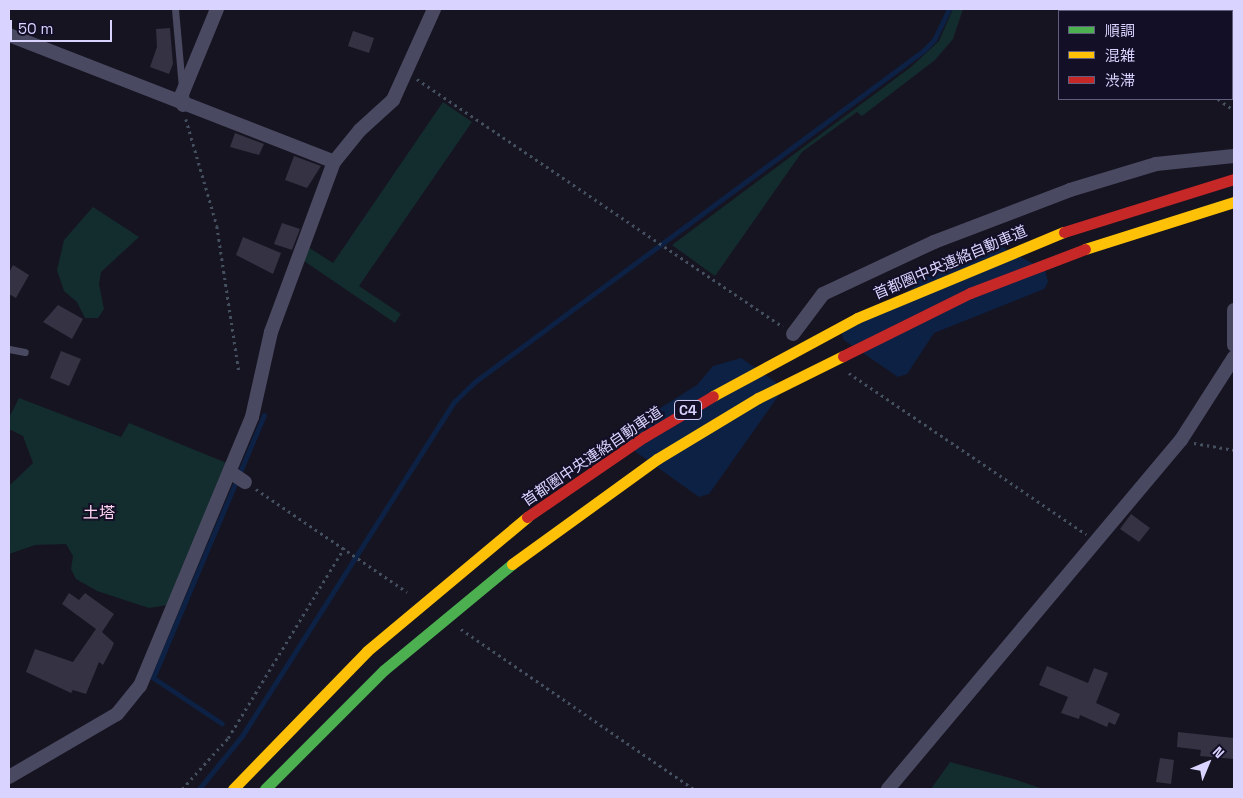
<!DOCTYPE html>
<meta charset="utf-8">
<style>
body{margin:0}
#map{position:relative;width:1243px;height:798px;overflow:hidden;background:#161421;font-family:"Space Grotesk","Noto Sans JP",sans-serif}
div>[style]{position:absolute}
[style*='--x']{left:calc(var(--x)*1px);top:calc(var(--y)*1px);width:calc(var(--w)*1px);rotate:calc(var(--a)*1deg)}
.green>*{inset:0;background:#132c2d}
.water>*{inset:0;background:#0d2144}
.stream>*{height:4.5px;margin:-2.25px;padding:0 2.25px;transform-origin:2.25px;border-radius:2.25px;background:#0d2144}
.building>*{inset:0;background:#343243}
.path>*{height:2.5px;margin-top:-1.25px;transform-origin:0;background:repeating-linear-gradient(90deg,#44505f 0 2.5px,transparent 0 6.5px)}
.lane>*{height:7px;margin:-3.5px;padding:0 3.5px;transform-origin:3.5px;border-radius:3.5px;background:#4a4962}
.street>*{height:14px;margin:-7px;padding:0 7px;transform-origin:7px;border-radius:7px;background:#4a4962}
.fast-bridge>*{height:11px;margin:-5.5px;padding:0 5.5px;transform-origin:5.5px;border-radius:5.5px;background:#4caf50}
.slow-bridge>*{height:11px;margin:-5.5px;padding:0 5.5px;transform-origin:5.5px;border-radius:5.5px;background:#ffc107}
.jam-bridge>*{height:11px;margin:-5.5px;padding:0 5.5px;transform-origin:5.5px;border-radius:5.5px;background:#c62828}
span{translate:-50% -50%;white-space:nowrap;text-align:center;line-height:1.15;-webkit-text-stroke:4px #130f26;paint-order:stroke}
.shield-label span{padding:1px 4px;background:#130f26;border:1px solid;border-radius:4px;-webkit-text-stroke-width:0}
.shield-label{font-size:14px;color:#d9d4ff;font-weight:700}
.street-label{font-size:15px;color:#d9d4ff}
.neighbourhood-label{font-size:16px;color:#ffd6f0}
.frame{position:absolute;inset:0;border:10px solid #d9d4ff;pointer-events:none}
.legend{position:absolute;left:1058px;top:10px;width:175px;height:90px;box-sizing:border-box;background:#130f26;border:1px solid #625e7d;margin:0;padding:6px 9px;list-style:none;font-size:15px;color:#d9d4ff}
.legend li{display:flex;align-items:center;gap:10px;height:25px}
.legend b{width:25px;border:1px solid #625e7d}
.north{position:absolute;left:1183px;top:738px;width:50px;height:50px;-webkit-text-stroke:4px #130f26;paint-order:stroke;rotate:45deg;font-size:14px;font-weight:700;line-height:20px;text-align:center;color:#d9d4ff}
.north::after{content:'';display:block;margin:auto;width:18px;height:22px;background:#d9d4ff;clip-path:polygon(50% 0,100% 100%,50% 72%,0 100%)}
.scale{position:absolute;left:10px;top:20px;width:102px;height:22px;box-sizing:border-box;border:2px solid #d9d4ff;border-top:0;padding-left:6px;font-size:15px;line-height:18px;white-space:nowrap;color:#d9d4ff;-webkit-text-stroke:4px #130f26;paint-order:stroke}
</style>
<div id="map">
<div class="green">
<div style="clip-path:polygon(953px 9px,963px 9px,953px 39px,935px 60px,862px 116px,857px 112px,802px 152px,715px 276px,672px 245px,911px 67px,939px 41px)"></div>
<div style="clip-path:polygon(443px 102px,472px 122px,359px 286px,401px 314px,395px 323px,304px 261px,308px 247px,333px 263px)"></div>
<div style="clip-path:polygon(93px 207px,139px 237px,101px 272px,99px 284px,104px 309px,98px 318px,85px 318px,77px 302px,64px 291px,57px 270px,64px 240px)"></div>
<div style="clip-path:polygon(19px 398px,121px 437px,129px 423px,229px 464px,168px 605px,149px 608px,97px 591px,76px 579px,71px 569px,73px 556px,66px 544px,35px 545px,9px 554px,9px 486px,33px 463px,23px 436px,9px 429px,9px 418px)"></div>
<div style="clip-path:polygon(950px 762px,1014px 779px,1043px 789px,931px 789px)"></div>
</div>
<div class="water">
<div style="clip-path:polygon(993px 242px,1045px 270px,1048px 282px,1044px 289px,934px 333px,907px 374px,898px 377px,844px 340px,841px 332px,917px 285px,917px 275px)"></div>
<div style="clip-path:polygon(741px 358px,784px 388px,709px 494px,699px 497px,622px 442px,622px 432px,697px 385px,713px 366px)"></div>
</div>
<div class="stream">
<div style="--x:222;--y:724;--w:83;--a:-146.3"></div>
<div style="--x:153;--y:678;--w:285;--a:-67.1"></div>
<div style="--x:199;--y:789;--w:68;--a:-50.9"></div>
<div style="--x:242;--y:736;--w:396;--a:-57.6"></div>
<div style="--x:454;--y:402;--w:30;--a:-44"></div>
<div style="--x:476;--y:381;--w:556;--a:-36.44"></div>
<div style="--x:923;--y:51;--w:16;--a:-45"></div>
<div style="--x:934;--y:40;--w:34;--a:-64"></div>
</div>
<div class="building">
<div style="clip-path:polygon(170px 28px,173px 64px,169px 74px,150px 67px,157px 47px,156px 29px)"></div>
<div style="clip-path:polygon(353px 31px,374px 38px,369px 53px,348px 46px)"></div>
<div style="clip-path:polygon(235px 133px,264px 144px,259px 155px,230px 147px)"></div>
<div style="clip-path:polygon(294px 156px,321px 166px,307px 188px,285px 180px)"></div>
<div style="clip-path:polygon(282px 223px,300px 229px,292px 250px,274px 244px)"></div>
<div style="clip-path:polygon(243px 237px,281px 253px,273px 274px,236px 255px)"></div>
<div style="clip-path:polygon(13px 265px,29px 275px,16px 298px,9px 294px,9px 273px)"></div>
<div style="clip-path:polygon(58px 305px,83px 319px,72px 339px,43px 322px)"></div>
<div style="clip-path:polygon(61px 351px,81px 359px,69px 386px,50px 378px)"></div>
<div style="clip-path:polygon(1131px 514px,1150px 528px,1139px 542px,1120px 529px)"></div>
<div style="clip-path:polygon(69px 593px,79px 600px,85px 593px,114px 614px,102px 632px,114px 643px,112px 648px,103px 665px,99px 662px,86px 694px,73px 690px,71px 693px,26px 672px,35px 649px,73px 662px,96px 629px,62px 604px)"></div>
<div style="clip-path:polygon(1047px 666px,1088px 683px,1094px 668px,1108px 673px,1096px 703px,1120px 714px,1115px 725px,1109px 722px,1107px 727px,1080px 715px,1079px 719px,1061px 713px,1068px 697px,1039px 685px)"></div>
<div style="clip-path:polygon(1178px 732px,1234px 738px,1234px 759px,1200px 756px,1201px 750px,1177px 747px)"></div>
<div style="clip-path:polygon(1160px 758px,1174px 760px,1171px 784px,1156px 782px)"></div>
</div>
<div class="path">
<div style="--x:1085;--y:9;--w:4;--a:34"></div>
<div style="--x:417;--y:79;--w:442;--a:34.1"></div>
<div style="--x:1218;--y:99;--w:19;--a:35"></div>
<div style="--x:186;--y:119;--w:111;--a:73.8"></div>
<div style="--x:217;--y:226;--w:148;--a:81.4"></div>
<div style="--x:849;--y:373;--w:287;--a:34.2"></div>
<div style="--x:1194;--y:443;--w:41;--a:9.9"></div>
<div style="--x:256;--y:489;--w:183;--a:34.3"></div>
<div style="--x:461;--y:629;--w:283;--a:34.5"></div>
<div style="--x:182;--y:789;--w:69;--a:-48"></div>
<div style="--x:228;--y:738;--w:223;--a:-58.6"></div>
</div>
<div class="lane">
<div style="--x:175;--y:9;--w:79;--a:84.9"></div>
<div style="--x:9;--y:349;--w:16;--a:11"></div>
</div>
<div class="street">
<div style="--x:9;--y:35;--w:349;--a:21.3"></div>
<div style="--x:183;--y:105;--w:11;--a:-95"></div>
<div style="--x:182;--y:94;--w:92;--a:-67.6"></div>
<div style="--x:1234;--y:310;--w:35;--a:90"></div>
<div style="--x:793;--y:334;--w:50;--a:-53.1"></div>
<div style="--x:823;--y:294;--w:123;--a:-25.1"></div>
<div style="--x:934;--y:242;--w:146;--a:-20.9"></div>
<div style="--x:1070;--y:190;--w:90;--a:-16.8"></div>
<div style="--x:1156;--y:164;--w:78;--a:-5.9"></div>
<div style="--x:230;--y:472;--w:18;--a:34"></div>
<div style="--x:9;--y:777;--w:125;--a:-30.3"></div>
<div style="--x:117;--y:714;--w:36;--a:-51"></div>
<div style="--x:140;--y:686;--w:291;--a:-67.4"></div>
<div style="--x:252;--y:417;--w:87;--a:-77.4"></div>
<div style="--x:271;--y:332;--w:181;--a:-69.7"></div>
<div style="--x:334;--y:162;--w:41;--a:-50.9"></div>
<div style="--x:360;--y:130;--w:45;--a:-42.3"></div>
<div style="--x:393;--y:100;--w:100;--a:-65.7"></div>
<div style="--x:888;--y:789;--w:456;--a:-50"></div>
<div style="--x:1181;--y:440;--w:98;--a:-57.4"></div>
</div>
<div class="fast-bridge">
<div style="--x:265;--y:789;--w:168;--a:-45"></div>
<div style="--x:384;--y:670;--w:166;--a:-39.6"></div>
</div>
<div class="slow-bridge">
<div style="--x:1085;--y:249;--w:156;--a:-17.5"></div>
<div style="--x:713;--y:396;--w:164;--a:-28.4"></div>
<div style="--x:857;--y:318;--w:224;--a:-22.6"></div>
<div style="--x:512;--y:564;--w:179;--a:-35.9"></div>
<div style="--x:657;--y:459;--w:118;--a:-31.1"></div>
<div style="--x:758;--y:398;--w:95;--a:-26.3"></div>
<div style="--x:233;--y:789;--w:192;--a:-45.8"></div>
<div style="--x:367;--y:651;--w:209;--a:-39.9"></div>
</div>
<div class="jam-bridge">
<div style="--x:1064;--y:232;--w:178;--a:-17.3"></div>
<div style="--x:843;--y:356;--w:142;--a:-26.4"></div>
<div style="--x:970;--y:293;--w:123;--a:-20.9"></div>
<div style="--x:527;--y:517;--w:142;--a:-34.4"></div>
<div style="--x:644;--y:437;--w:80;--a:-30.7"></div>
</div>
<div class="shield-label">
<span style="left:688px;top:410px">C4</span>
</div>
<div class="street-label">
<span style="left:950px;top:262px;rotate:-23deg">首都圏中央連絡自動車道</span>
<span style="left:592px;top:456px;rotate:-34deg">首都圏中央連絡自動車道</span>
</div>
<div class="neighbourhood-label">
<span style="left:99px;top:513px">土塔</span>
</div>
<div class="frame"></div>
<ul class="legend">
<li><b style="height:6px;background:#4caf50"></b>順調</li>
<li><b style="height:6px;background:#ffc107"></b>混雑</li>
<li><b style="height:6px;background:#c62828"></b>渋滞</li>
</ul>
<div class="north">N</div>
<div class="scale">50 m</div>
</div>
